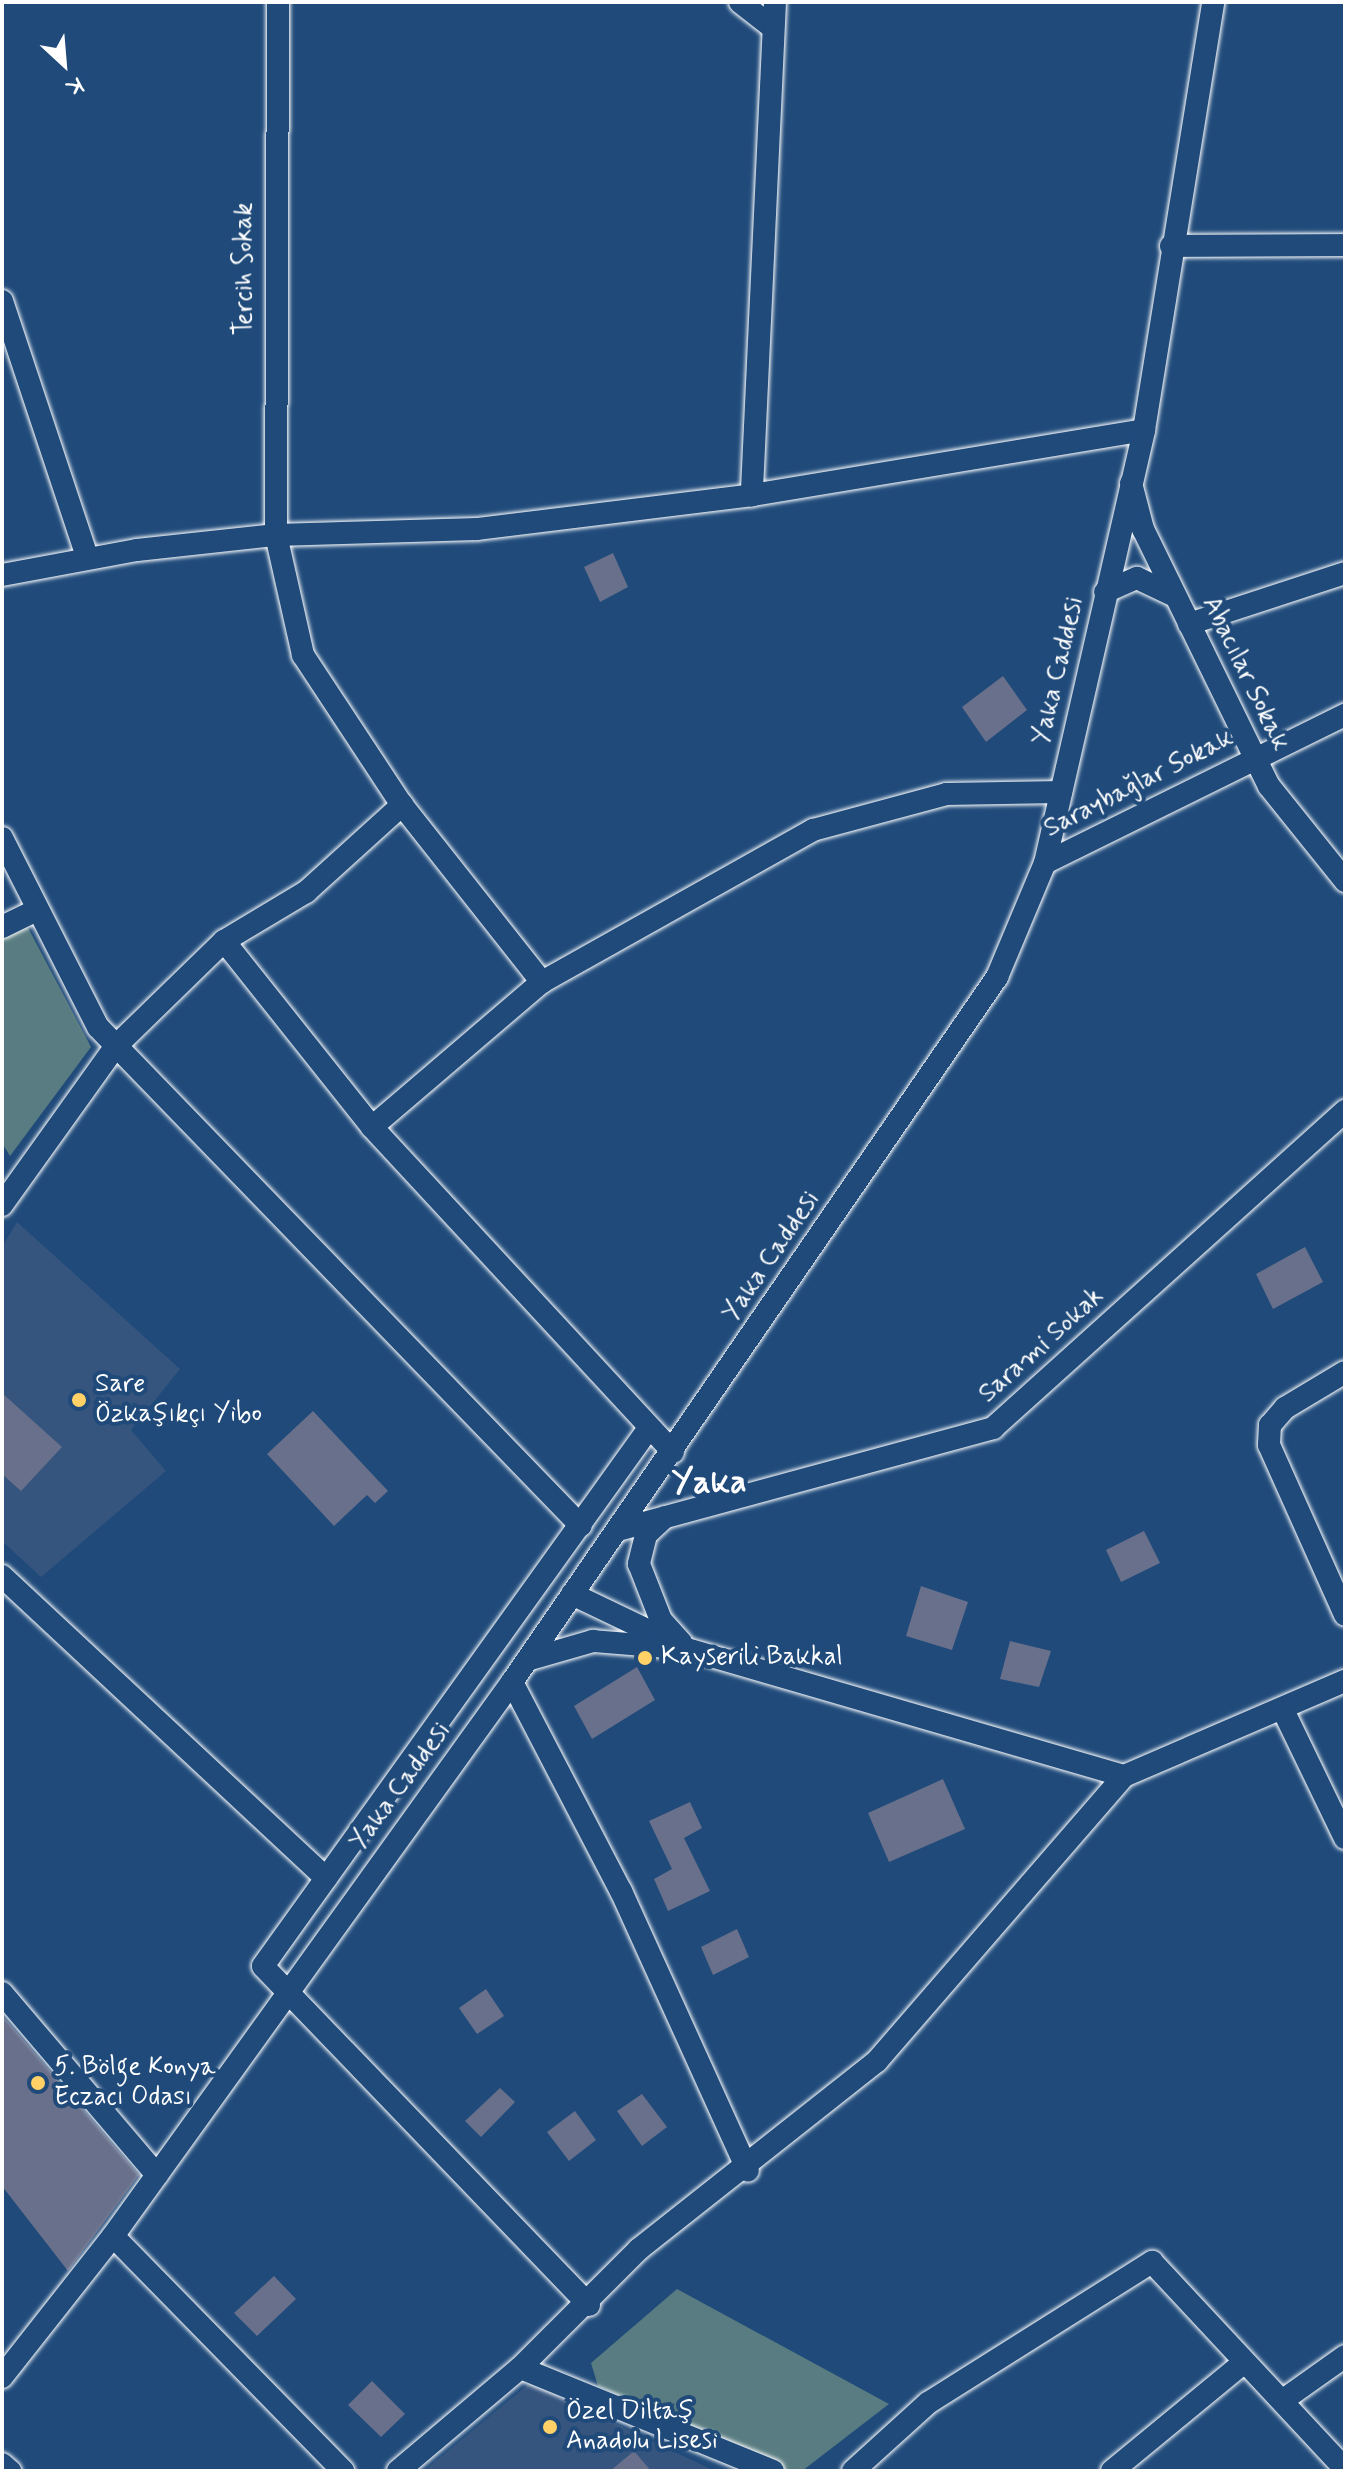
<!DOCTYPE html>
<meta charset="utf-8">
<style>
body{margin:0}
#map{position:relative;width:1347px;height:2473px;overflow:hidden;background:#1f4a7a;font-family:Mynerve,sans-serif}
div>[style]{position:absolute}
[style*='--x']{left:calc(var(--x)*1px);top:calc(var(--y)*1px);width:calc(var(--w)*1px);rotate:calc(var(--a)*1deg)}
.built>*{inset:0;background:#35557f}
.green>*{inset:0;background:#587c81}
.building>*{inset:0;background:#68708b}
.roads{filter:drop-shadow(0 0 2px #fff) drop-shadow(0 0 2px #fff)}
.minor>*{height:22px;margin:-11px;padding:0 11px;transform-origin:11px;border-radius:11px;background:#1f4a7a}
.dots>*{width:22px;height:22px;translate:-50% -50%;box-sizing:border-box;border:4px solid #1f4a7a;border-radius:50%}
span{translate:-50% -50%;white-space:nowrap;text-align:center;line-height:1.15;-webkit-text-stroke:8px #1f4a7a;paint-order:stroke}
.street-label{font-size:26px;color:#fff}
.poi-label{font-size:26px;color:#fff}
.left{translate:0 -50%;text-align:left}
.district-label{font-size:34px;color:#fff;font-weight:700}
.frame{position:absolute;inset:0;border:4px solid #fff;pointer-events:none}
.north{position:absolute;left:24px;top:24px;width:80px;height:80px;-webkit-text-stroke:6px #1f4a7a;paint-order:stroke;rotate:154deg;font-size:22px;font-weight:700;line-height:32px;text-align:center;color:#fff}
.north::after{content:'';display:block;margin:auto;width:28px;height:36px;background:#fff;clip-path:polygon(50% 0,100% 100%,50% 72%,0 100%)}
</style>
<div id="map">
<div class="built">
<div style="clip-path:polygon(17px 1222px,180px 1369px,131px 1430px,166px 1471px,41px 1577px,2px 1541px,2px 1247px)"></div>
<div style="clip-path:polygon(530px 2383px,715px 2471px,424px 2471px)"></div>
</div>
<div class="green">
<div style="clip-path:polygon(27px 926px,91px 1047px,10px 1156px,2px 1143px,2px 938px)"></div>
<div style="clip-path:polygon(677px 2289px,889px 2404px,802px 2471px,788px 2471px,598px 2386px,591px 2363px)"></div>
</div>
<div class="building">
<div style="clip-path:polygon(613px 553px,628px 587px,600px 602px,584px 567px)"></div>
<div style="clip-path:polygon(1003px 676px,1027px 710px,986px 742px,962px 707px)"></div>
<div style="clip-path:polygon(1305px 1247px,1323px 1282px,1273px 1309px,1256px 1274px)"></div>
<div style="clip-path:polygon(2px 1393px,62px 1447px,21px 1491px,2px 1474px)"></div>
<div style="clip-path:polygon(313px 1411px,388px 1491px,375px 1503px,367px 1495px,334px 1526px,267px 1454px)"></div>
<div style="clip-path:polygon(1144px 1531px,1160px 1563px,1121px 1582px,1106px 1550px)"></div>
<div style="clip-path:polygon(921px 1586px,968px 1602px,952px 1650px,906px 1636px)"></div>
<div style="clip-path:polygon(1010px 1641px,1051px 1651px,1039px 1687px,1000px 1679px)"></div>
<div style="clip-path:polygon(637px 1667px,655px 1700px,592px 1739px,574px 1706px)"></div>
<div style="clip-path:polygon(943px 1779px,965px 1829px,889px 1862px,868px 1813px)"></div>
<div style="clip-path:polygon(690px 1802px,702px 1828px,684px 1838px,710px 1891px,668px 1911px,654px 1879px,672px 1869px,649px 1821px)"></div>
<div style="clip-path:polygon(737px 1929px,749px 1957px,713px 1975px,701px 1947px)"></div>
<div style="clip-path:polygon(486px 1989px,504px 2016px,477px 2034px,459px 2008px)"></div>
<div style="clip-path:polygon(2px 2015px,139px 2175px,68px 2271px,2px 2186px)"></div>
<div style="clip-path:polygon(500px 2088px,515px 2102px,481px 2137px,465px 2121px)"></div>
<div style="clip-path:polygon(642px 2094px,667px 2127px,642px 2146px,617px 2111px)"></div>
<div style="clip-path:polygon(575px 2111px,596px 2140px,569px 2161px,547px 2132px)"></div>
<div style="clip-path:polygon(274px 2276px,296px 2299px,257px 2336px,234px 2313px)"></div>
<div style="clip-path:polygon(372px 2381px,405px 2414px,381px 2437px,348px 2405px)"></div>
<div style="clip-path:polygon(634px 2451px,651px 2471px,610px 2471px)"></div>
</div>
<div class="roads">
<div class="minor">
<div style="--x:278;--y:2;--w:533;--a:90.21"></div>
<div style="--x:276;--y:535;--w:123;--a:77.3"></div>
<div style="--x:303;--y:655;--w:180;--a:56.6"></div>
<div style="--x:402;--y:805;--w:226;--a:51.7"></div>
<div style="--x:542;--y:982;--w:311;--a:-29.3"></div>
<div style="--x:813;--y:830;--w:138;--a:-15.1"></div>
<div style="--x:946;--y:794;--w:115;--a:-1"></div>
<div style="--x:740;--y:2;--w:42;--a:38.2"></div>
<div style="--x:775;--y:2;--w:494;--a:92.7"></div>
<div style="--x:752;--y:495;--w:397;--a:-9.4"></div>
<div style="--x:1171;--y:246;--w:174;--a:-0.3"></div>
<div style="--x:2;--y:301;--w:270;--a:71.6"></div>
<div style="--x:1131;--y:483;--w:48;--a:75.4"></div>
<div style="--x:1143;--y:529;--w:286;--a:63.9"></div>
<div style="--x:1269;--y:786;--w:122;--a:51.3"></div>
<div style="--x:2;--y:575;--w:137;--a:-10.5"></div>
<div style="--x:137;--y:550;--w:140;--a:-6.2"></div>
<div style="--x:276;--y:535;--w:201;--a:-1.7"></div>
<div style="--x:477;--y:529;--w:277;--a:-7"></div>
<div style="--x:1105;--y:592;--w:35;--a:-24"></div>
<div style="--x:1137;--y:578;--w:42;--a:25.3"></div>
<div style="--x:1189;--y:624;--w:164;--a:-18.1"></div>
<div style="--x:2;--y:838;--w:212;--a:63.1"></div>
<div style="--x:98;--y:1027;--w:694;--a:45.93"></div>
<div style="--x:1045;--y:863;--w:335;--a:-26.3"></div>
<div style="--x:2;--y:927;--w:39;--a:-26"></div>
<div style="--x:224;--y:941;--w:96;--a:-30.9"></div>
<div style="--x:306;--y:892;--w:130;--a:-42.2"></div>
<div style="--x:372;--y:1127;--w:223;--a:-40.5"></div>
<div style="--x:2;--y:1205;--w:196;--a:-54.4"></div>
<div style="--x:116;--y:1046;--w:151;--a:-44.2"></div>
<div style="--x:224;--y:941;--w:238;--a:51.5"></div>
<div style="--x:372;--y:1127;--w:443;--a:47.2"></div>
<div style="--x:1345;--y:1372;--w:70;--a:149"></div>
<div style="--x:1285;--y:1408;--w:23;--a:131"></div>
<div style="--x:1270;--y:1425;--w:20;--a:93"></div>
<div style="--x:1269;--y:1445;--w:186;--a:65.9"></div>
<div style="--x:665;--y:1517;--w:26;--a:137"></div>
<div style="--x:646;--y:1535;--w:30;--a:104"></div>
<div style="--x:639;--y:1564;--w:60;--a:68.6"></div>
<div style="--x:661;--y:1620;--w:30;--a:48"></div>
<div style="--x:618;--y:1530;--w:389;--a:-15.2"></div>
<div style="--x:993;--y:1428;--w:474;--a:-42"></div>
<div style="--x:2;--y:1576;--w:443;--a:43"></div>
<div style="--x:572;--y:1594;--w:127;--a:25.6"></div>
<div style="--x:687;--y:1649;--w:455;--a:16.2"></div>
<div style="--x:1124;--y:1776;--w:241;--a:-23.3"></div>
<div style="--x:527;--y:1660;--w:69;--a:-16.1"></div>
<div style="--x:593;--y:1641;--w:73;--a:4.7"></div>
<div style="--x:512;--y:1682;--w:236;--a:62.5"></div>
<div style="--x:621;--y:1891;--w:307;--a:65.6"></div>
<div style="--x:1284;--y:1712;--w:140;--a:64.2"></div>
<div style="--x:2;--y:1993;--w:239;--a:49.6"></div>
<div style="--x:113;--y:2236;--w:329;--a:45.6"></div>
<div style="--x:589;--y:2305;--w:470;--a:-133.9"></div>
<div style="--x:263;--y:1966;--w:662;--a:-54.34"></div>
<div style="--x:2;--y:2377;--w:179;--a:-51.8"></div>
<div style="--x:113;--y:2236;--w:683;--a:-54.24"></div>
<div style="--x:512;--y:1682;--w:856;--a:-55.47"></div>
<div style="--x:997;--y:977;--w:124;--a:-67.2"></div>
<div style="--x:1045;--y:863;--w:444;--a:-77.1"></div>
<div style="--x:1144;--y:430;--w:434;--a:-80.8"></div>
<div style="--x:1286;--y:2398;--w:72;--a:-35.4"></div>
<div style="--x:2;--y:2464;--w:11;--a:41"></div>
<div style="--x:398;--y:2471;--w:160;--a:-40.2"></div>
<div style="--x:773;--y:2471;--w:273;--a:-157.8"></div>
<div style="--x:520;--y:2368;--w:168;--a:-45"></div>
<div style="--x:639;--y:2249;--w:303;--a:-38.3"></div>
<div style="--x:877;--y:2061;--w:377;--a:-49.1"></div>
<div style="--x:853;--y:2471;--w:101;--a:-42.2"></div>
<div style="--x:928;--y:2403;--w:265;--a:-32.2"></div>
<div style="--x:1152;--y:2262;--w:283;--a:47"></div>
<div style="--x:1112;--y:2471;--w:168;--a:-39.5"></div>
</div>
</div>
<div class="dots">
<div style="left:79px;top:1400px;background:#ffd166"></div>
<div style="left:645px;top:1658px;background:#ffd166"></div>
<div style="left:38px;top:2083px;background:#ffd166"></div>
<div style="left:550px;top:2427px;background:#ffd166"></div>
</div>
<div class="street-label">
<span style="left:245px;top:269px;rotate:-90deg">Tercih Sokak</span>
<span style="left:1059px;top:671px;rotate:-77deg">Yaka Caddesi</span>
<span style="left:1245px;top:674px;rotate:64deg">Abacılar Sokak</span>
<span style="left:1139px;top:784px;rotate:-27deg">Saraybağlar Sokak</span>
<span style="left:772px;top:1257px;rotate:-56deg">Yaka Caddesi</span>
<span style="left:1042px;top:1346px;rotate:-42deg">Sarami Sokak</span>
<span style="left:401px;top:1787px;rotate:-54deg">Yaka Caddesi</span>
</div>
<div class="poi-label">
<span class="left" style="left:95px;top:1400px">Sare<br>Özkaşıkçı Yibo</span>
<span class="left" style="left:661px;top:1658px">Kayserili Bakkal</span>
<span class="left" style="left:54px;top:2083px">5. Bölge Konya<br>Eczacı Odası</span>
<span class="left" style="left:566px;top:2427px">Özel Diltaş<br>Anadolu Lisesi</span>
</div>
<div class="district-label">
<span style="left:709px;top:1483px">Yaka</span>
</div>
<div class="frame"></div>
<div class="north">K</div>
</div>
